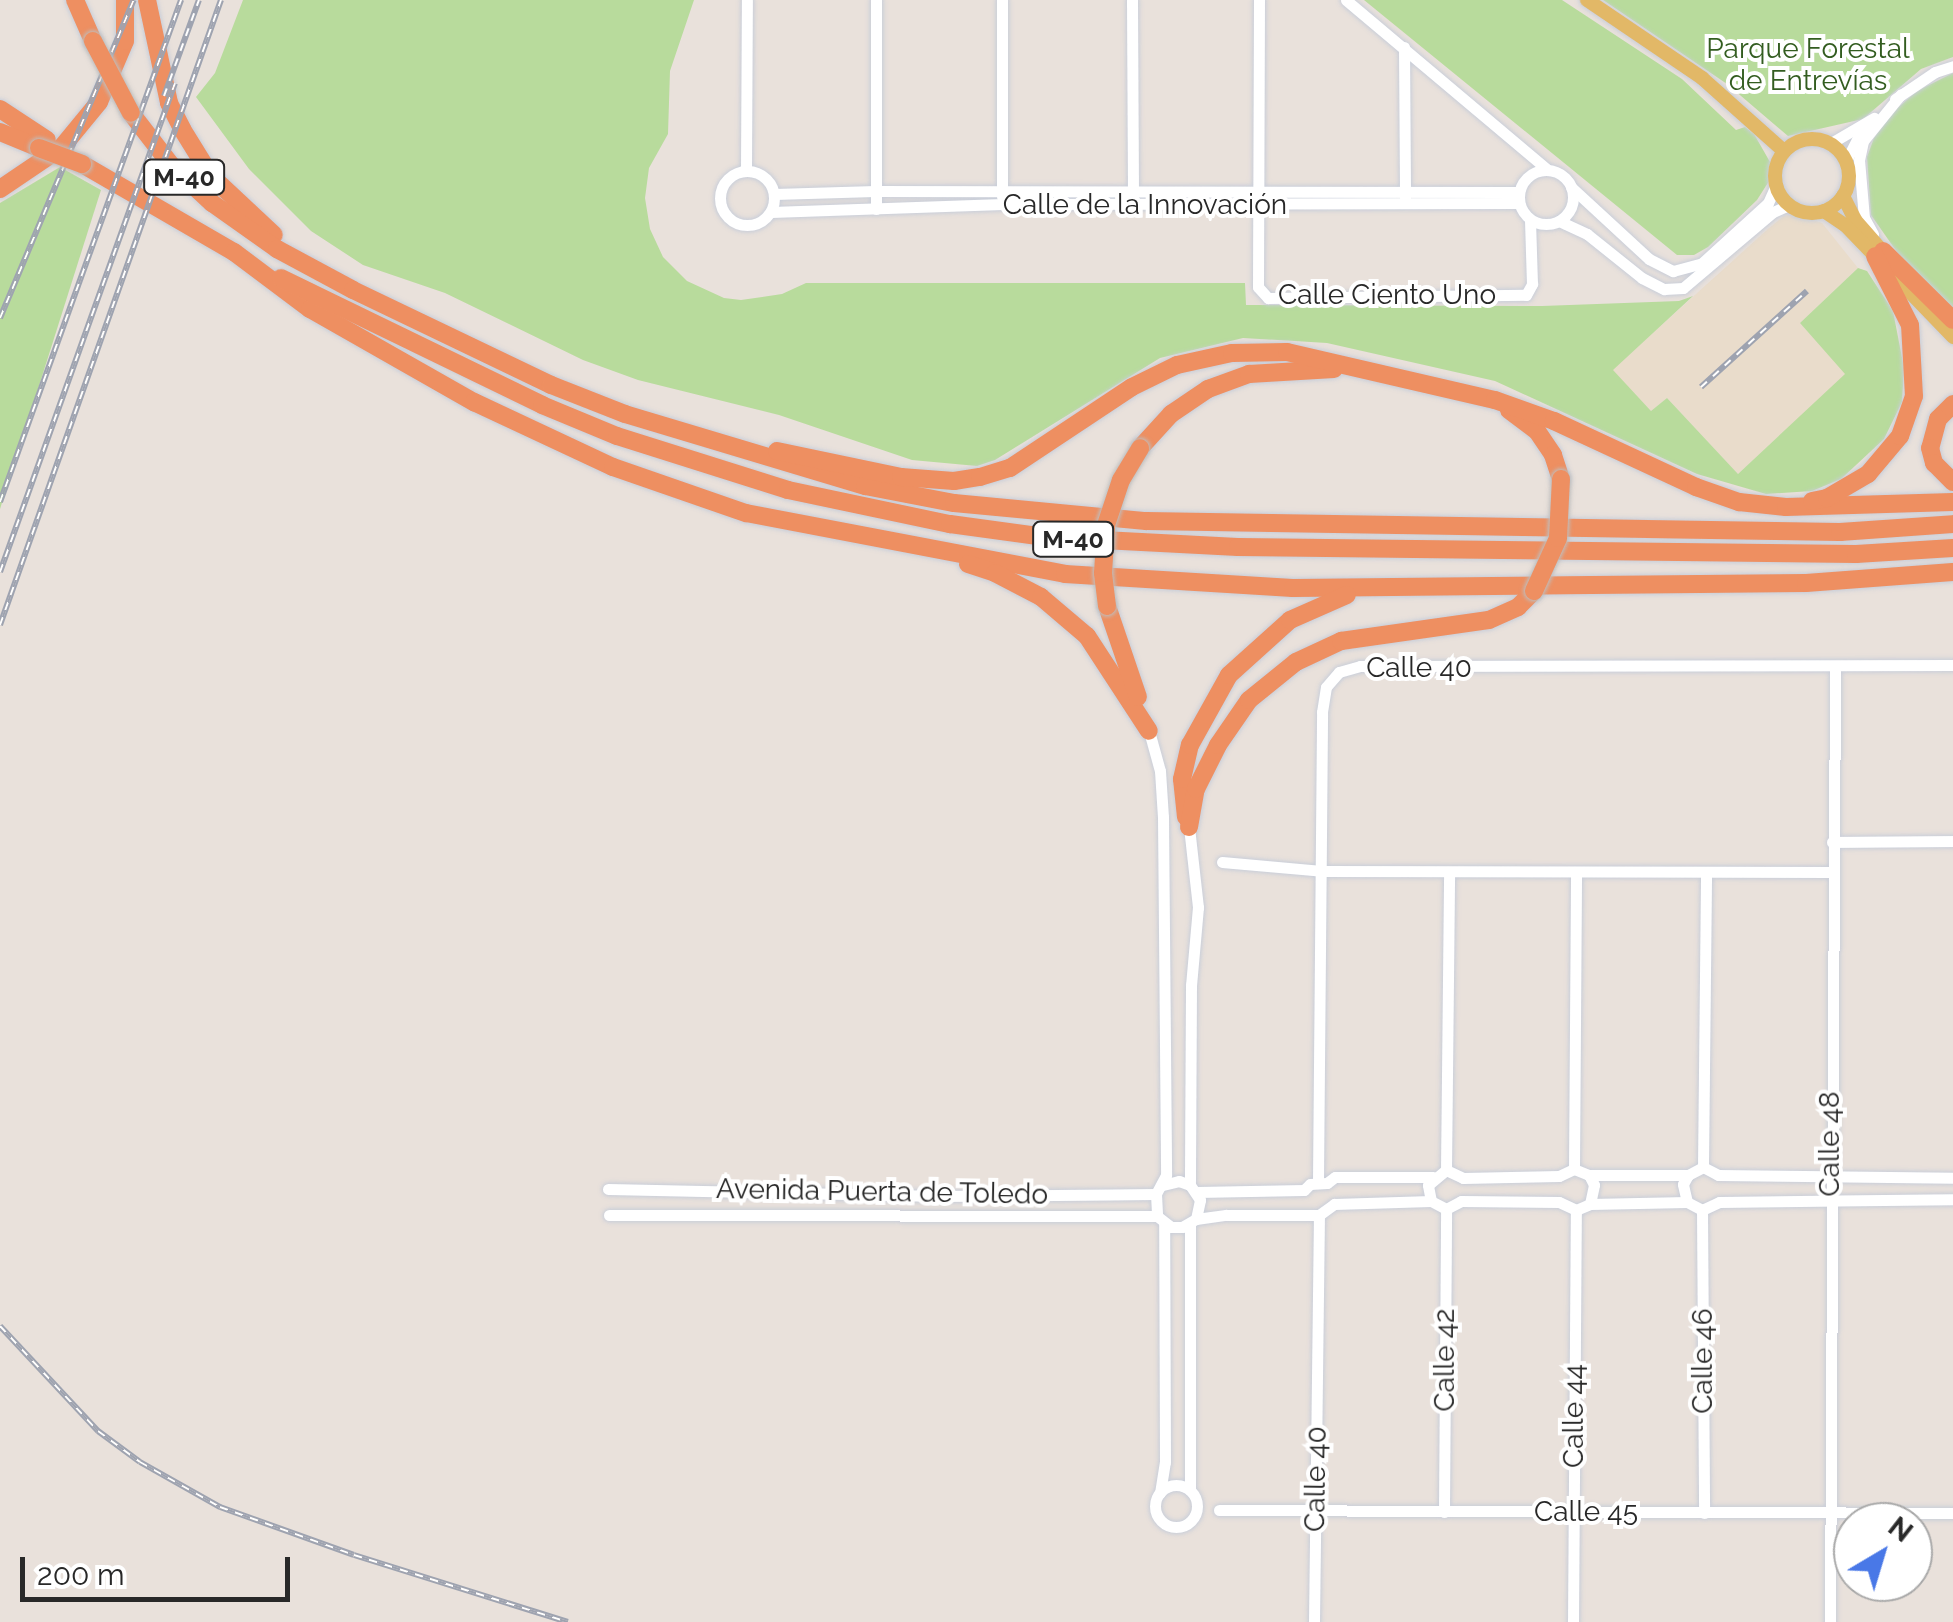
<!DOCTYPE html>
<meta charset="utf-8">
<style>
body{margin:0}
#map{position:relative;width:1953px;height:1622px;overflow:hidden;background:#e9e1db;font-family:Raleway,sans-serif}
div>[style]{position:absolute}
[style*='--x']{left:calc(var(--x)*1px);top:calc(var(--y)*1px);width:calc(var(--w)*1px);rotate:calc(var(--a)*1deg)}
.education>*{inset:0;background:#e9dccb}
.green>*{inset:0;background:#b8db9c}
.roads{filter:drop-shadow(0 0 2px #c9ced9) drop-shadow(0 0 2px #c9ced9)}
.minor>*{height:11px;margin:-5.5px;padding:0 5.5px;transform-origin:5.5px;border-radius:5.5px;background:#fff}
.minor>.ring{margin:-5.5px;padding:0;box-sizing:content-box;background:none;border:11px solid #fff;border-radius:50%}
.major>*{height:14px;margin:-7px;padding:0 7px;transform-origin:7px;border-radius:7px;background:#e2b867}
.major>.ring{margin:-7px;padding:0;box-sizing:content-box;background:none;border:14px solid #e2b867;border-radius:50%}
.highway>*{height:18px;margin:-9px;padding:0 9px;transform-origin:9px;border-radius:9px;background:#ee8f61}
.rail>*{height:6px;margin-top:-3px;transform-origin:0;background:repeating-linear-gradient(90deg,#fff 0 8px,#9ea3b0 0 16px);box-sizing:border-box;border-block:2px solid #9ea3b0}
.bridges{filter:drop-shadow(0 0 2px #bebebe) drop-shadow(0 0 2px #bebebe)}
.highway-bridge>*{height:18px;margin:-9px;padding:0 9px;transform-origin:9px;border-radius:9px;background:#ee8f61}
span{translate:-50% -50%;white-space:nowrap;text-align:center;line-height:1.15;-webkit-text-stroke:8px #fff;paint-order:stroke}
.shield-label span{padding:2px 8px;background:#fff;border:2px solid;border-radius:8px;-webkit-text-stroke-width:0}
.shield-label{font-size:25px;color:#282828;font-weight:700}
.park-label{font-size:28px;color:#335d20}
.street-label{font-size:28px;color:#282828}
.north{position:absolute;left:1833px;top:1502px;width:100px;height:100px;box-sizing:border-box;background:#fff;border:2px solid #a9a9a9;border-radius:50%;rotate:38deg;font-size:28px;font-weight:700;line-height:40px;text-align:center;color:#282828}
.north::after{content:'';display:block;margin:auto;width:35px;height:45px;background:#4978e7;clip-path:polygon(50% 0,100% 100%,50% 72%,0 100%)}
.scale{position:absolute;left:20px;top:1557px;width:270px;height:45px;box-sizing:border-box;border:5px solid #282828;border-top:0;padding-left:12px;font-size:30px;line-height:35px;white-space:nowrap;color:#282828;-webkit-text-stroke:8px #fff;paint-order:stroke}
</style>
<div id="map">
<div class="education">
<div style="clip-path:polygon(1796px 214px,1822px 223px,1858px 268px,1800px 323px,1846px 374px,1738px 474px,1667px 398px,1651px 411px,1612px 370px,1769px 228px,1784px 216px)"></div>
</div>
<div class="green">
<div style="clip-path:polygon(243px 0,694px 0,670px 71px,668px 134px,649px 168px,645px 198px,650px 229px,663px 257px,687px 281px,724px 298px,741px 300px,782px 294px,806px 283px,1245px 283px,1246px 305px,1542px 306px,1679px 301px,1693px 296px,1613px 370px,1651px 411px,1667px 398px,1738px 474px,1845px 374px,1800px 323px,1858px 268px,1867px 271px,1893px 311px,1904px 368px,1902px 402px,1884px 439px,1841px 479px,1812px 491px,1766px 494px,1697px 474px,1495px 381px,1327px 343px,1243px 338px,1160px 358px,995px 460px,977px 466px,912px 460px,779px 415px,638px 380px,583px 360px,445px 293px,363px 265px,311px 231px,249px 169px,196px 97px,215px 73px)"></div>
<div style="clip-path:polygon(1364px 0,1562px 0,1682px 79px,1736px 130px,1745px 127px,1754px 134px,1770px 162px,1771px 178px,1757px 200px,1708px 247px,1694px 255px,1677px 255px)"></div>
<div style="clip-path:polygon(1603px 0,1953px 0,1953px 57px,1921px 69px,1863px 119px,1788px 136px,1727px 84px)"></div>
<div style="clip-path:polygon(1953px 73px,1953px 310px,1904px 262px,1871px 215px,1867px 157px,1874px 138px,1893px 112px,1917px 91px)"></div>
<div style="clip-path:polygon(60px 167px,101px 190px,0 509px,0 203px)"></div>
</div>
<div class="roads">
<div class="minor">
<div style="--x:876;--y:0;--w:209;--a:90"></div>
<div style="--x:1002;--y:0;--w:196;--a:90"></div>
<div style="--x:1132;--y:0;--w:196;--a:89.7"></div>
<div style="--x:1259;--y:0;--w:287;--a:90.2"></div>
<div style="--x:1258;--y:287;--w:15;--a:48"></div>
<div style="--x:1268;--y:298;--w:258;--a:-0.7"></div>
<div style="--x:1526;--y:295;--w:13;--a:-61"></div>
<div style="--x:1532;--y:284;--w:64;--a:-91.8"></div>
<div style="--x:1346;--y:0;--w:263;--a:40.1"></div>
<div style="--x:1404;--y:47;--w:151;--a:89.6"></div>
<div style="--x:1895;--y:99;--w:48;--a:-34"></div>
<div style="--x:1935;--y:72;--w:19;--a:-18"></div>
<div style="--x:1831;--y:143;--w:50;--a:-30.2"></div>
<div style="--x:1846;--y:161;--w:35;--a:-63"></div>
<div class="ring" style="left:1519px;top:170px;width:43px;height:43px"></div>
<div class="ring" style="left:720px;top:171px;width:43px;height:43px"></div>
<div style="--x:746;--y:171;--w:171;--a:-89.7"></div>
<div style="--x:1571;--y:187;--w:106;--a:42.7"></div>
<div style="--x:1649;--y:259;--w:27;--a:27"></div>
<div style="--x:1673;--y:271;--w:30;--a:-15"></div>
<div style="--x:1702;--y:263;--w:89;--a:-42.3"></div>
<div style="--x:1768;--y:203;--w:20;--a:-66"></div>
<div style="--x:774;--y:194;--w:101;--a:-1.7"></div>
<div style="--x:875;--y:191;--w:644;--a:0.09"></div>
<div style="--x:771;--y:212;--w:232;--a:-2"></div>
<div style="--x:1003;--y:204;--w:516;--a:-0.11"></div>
<div style="--x:1559;--y:221;--w:31;--a:25"></div>
<div style="--x:1587;--y:234;--w:70;--a:38.7"></div>
<div style="--x:1642;--y:278;--w:25;--a:27"></div>
<div style="--x:1664;--y:289;--w:19;--a:-3"></div>
<div style="--x:1683;--y:288;--w:118;--a:-40.2"></div>
<div style="--x:1773;--y:212;--w:17;--a:-24"></div>
<div style="--x:1873;--y:234;--w:18;--a:-119"></div>
<div style="--x:1864;--y:218;--w:58;--a:-94.9"></div>
<div style="--x:1859;--y:160;--w:19;--a:-78"></div>
<div style="--x:1863;--y:141;--w:60;--a:-51"></div>
<div style="--x:1149;--y:731;--w:41;--a:74.6"></div>
<div style="--x:1160;--y:771;--w:46;--a:86.3"></div>
<div style="--x:1163;--y:817;--w:358;--a:89.5"></div>
<div style="--x:1166;--y:1175;--w:21;--a:118"></div>
<div style="--x:1156;--y:1194;--w:22;--a:87"></div>
<div style="--x:1157;--y:1216;--w:18;--a:38"></div>
<div style="--x:1171;--y:1227;--w:11;--a:0"></div>
<div style="--x:1182;--y:1227;--w:16;--a:-30"></div>
<div style="--x:1196;--y:1219;--w:30;--a:-8"></div>
<div style="--x:1226;--y:1215;--w:93;--a:0"></div>
<div style="--x:1319;--y:1215;--w:19;--a:-36"></div>
<div style="--x:1189;--y:827;--w:81;--a:83.6"></div>
<div style="--x:1198;--y:907;--w:78;--a:95.1"></div>
<div style="--x:1191;--y:985;--w:200;--a:90.3"></div>
<div style="--x:1832;--y:842;--w:121;--a:-0.5"></div>
<div style="--x:1222;--y:862;--w:100;--a:5.1"></div>
<div style="--x:1322;--y:871;--w:510;--a:0.11"></div>
<div style="--x:1703;--y:1167;--w:294;--a:-89.4"></div>
<div style="--x:1574;--y:1169;--w:297;--a:-89.6"></div>
<div style="--x:1446;--y:1170;--w:298;--a:-89.4"></div>
<div style="--x:1589;--y:1175;--w:11;--a:63"></div>
<div style="--x:1594;--y:1185;--w:19;--a:102"></div>
<div style="--x:1318;--y:1180;--w:468;--a:-89.5"></div>
<div style="--x:1322;--y:712;--w:25;--a:-81"></div>
<div style="--x:1326;--y:687;--w:20;--a:-49"></div>
<div style="--x:1339;--y:672;--w:22;--a:-16"></div>
<div style="--x:1360;--y:666;--w:593;--a:-0.1"></div>
<div style="--x:1163;--y:1185;--w:16;--a:-14"></div>
<div style="--x:1179;--y:1181;--w:12;--a:20"></div>
<div style="--x:1190;--y:1185;--w:18;--a:56"></div>
<div style="--x:1200;--y:1200;--w:19;--a:102"></div>
<div style="--x:608;--y:1189;--w:332;--a:1.2"></div>
<div style="--x:940;--y:1196;--w:216;--a:-0.5"></div>
<div style="--x:1197;--y:1192;--w:107;--a:-1.1"></div>
<div style="--x:1304;--y:1190;--w:8;--a:-45"></div>
<div style="--x:1310;--y:1184;--w:17;--a:-3"></div>
<div style="--x:1327;--y:1183;--w:10;--a:-37"></div>
<div style="--x:1335;--y:1177;--w:98;--a:0"></div>
<div style="--x:1431;--y:1201;--w:16;--a:-101"></div>
<div style="--x:1428;--y:1185;--w:23;--a:-40"></div>
<div style="--x:1446;--y:1170;--w:19;--a:25"></div>
<div style="--x:1463;--y:1178;--w:96;--a:-1.2"></div>
<div style="--x:1559;--y:1176;--w:17;--a:-25"></div>
<div style="--x:1574;--y:1169;--w:16;--a:22"></div>
<div style="--x:1589;--y:1175;--w:99;--a:0"></div>
<div style="--x:1688;--y:1175;--w:17;--a:-28"></div>
<div style="--x:1703;--y:1167;--w:17;--a:28"></div>
<div style="--x:1718;--y:1175;--w:235;--a:0.7"></div>
<div style="--x:1431;--y:1201;--w:17;--a:28"></div>
<div style="--x:1446;--y:1209;--w:17;--a:-28"></div>
<div style="--x:1461;--y:1201;--w:98;--a:0.6"></div>
<div style="--x:1559;--y:1202;--w:19;--a:25"></div>
<div style="--x:1576;--y:1210;--w:15;--a:-23"></div>
<div style="--x:1590;--y:1204;--w:97;--a:-1.2"></div>
<div style="--x:1687;--y:1202;--w:17;--a:28"></div>
<div style="--x:1702;--y:1210;--w:19;--a:-25"></div>
<div style="--x:1719;--y:1202;--w:234;--a:-0.7"></div>
<div style="--x:1687;--y:1202;--w:18;--a:-103"></div>
<div style="--x:1683;--y:1184;--w:10;--a:-61"></div>
<div style="--x:1334;--y:1204;--w:97;--a:-1.8"></div>
<div style="--x:1702;--y:1210;--w:303;--a:89.6"></div>
<div style="--x:609;--y:1215;--w:548;--a:0.1"></div>
<div class="ring" style="left:1155px;top:1485px;width:31px;height:31px"></div>
<div style="--x:1190;--y:1490;--w:266;--a:-90"></div>
<div style="--x:1160;--y:1493;--w:31;--a:-81"></div>
<div style="--x:1165;--y:1462;--w:238;--a:-90.2"></div>
<div style="--x:1219;--y:1510;--w:734;--a:0.23"></div>
<div style="--x:1444;--y:1512;--w:303;--a:-89.6"></div>
<div style="--x:1314;--y:1622;--w:407;--a:-89.3"></div>
<div style="--x:1573;--y:1622;--w:412;--a:-89.6"></div>
<div style="--x:1830;--y:1622;--w:956;--a:-89.7"></div>
</div>
<div class="major">
<div style="--x:1587;--y:0;--w:139;--a:34.1"></div>
<div style="--x:1702;--y:78;--w:110;--a:41.7"></div>
<div class="ring" style="left:1775px;top:139px;width:60px;height:60px"></div>
<div style="--x:1843;--y:196;--w:28;--a:63"></div>
<div style="--x:1856;--y:221;--w:41;--a:48.9"></div>
<div style="--x:1824;--y:211;--w:25;--a:34"></div>
<div style="--x:1845;--y:225;--w:156;--a:46"></div>
</div>
<div class="highway">
<div style="--x:75;--y:0;--w:45;--a:66.3"></div>
<div style="--x:147;--y:0;--w:105;--a:77.9"></div>
<div style="--x:169;--y:103;--w:29;--a:63"></div>
<div style="--x:182;--y:129;--w:55;--a:58.3"></div>
<div style="--x:211;--y:176;--w:86;--a:43.1"></div>
<div style="--x:0;--y:109;--w:56;--a:33.4"></div>
<div style="--x:131;--y:113;--w:66;--a:52.4"></div>
<div style="--x:171;--y:165;--w:56;--a:42.8"></div>
<div style="--x:212;--y:203;--w:80;--a:35.3"></div>
<div style="--x:277;--y:249;--w:86;--a:28.3"></div>
<div style="--x:353;--y:290;--w:220;--a:25.6"></div>
<div style="--x:551;--y:385;--w:79;--a:21.4"></div>
<div style="--x:625;--y:414;--w:251;--a:16.7"></div>
<div style="--x:865;--y:486;--w:91;--a:10.8"></div>
<div style="--x:954;--y:503;--w:193;--a:5.4"></div>
<div style="--x:1146;--y:521;--w:694;--a:0.91"></div>
<div style="--x:1840;--y:532;--w:113;--a:-4"></div>
<div style="--x:0;--y:132;--w:42;--a:22.3"></div>
<div style="--x:82;--y:164;--w:176;--a:30.1"></div>
<div style="--x:234;--y:252;--w:95;--a:36.9"></div>
<div style="--x:310;--y:309;--w:189;--a:29.6"></div>
<div style="--x:474;--y:402;--w:153;--a:25.1"></div>
<div style="--x:613;--y:467;--w:141;--a:19.1"></div>
<div style="--x:746;--y:513;--w:325;--a:10.8"></div>
<div style="--x:1065;--y:574;--w:228;--a:3.5"></div>
<div style="--x:1293;--y:588;--w:513;--a:-0.56"></div>
<div style="--x:1806;--y:583;--w:147;--a:-4.3"></div>
<div style="--x:0;--y:189;--w:75;--a:-34.1"></div>
<div style="--x:62;--y:147;--w:58;--a:-50.6"></div>
<div style="--x:99;--y:102;--w:66;--a:-66.9"></div>
<div style="--x:125;--y:41;--w:41;--a:-90"></div>
<div style="--x:1883;--y:251;--w:98;--a:44.6"></div>
<div style="--x:281;--y:278;--w:290;--a:25.9"></div>
<div style="--x:542;--y:405;--w:81;--a:22.5"></div>
<div style="--x:617;--y:436;--w:179;--a:17.5"></div>
<div style="--x:788;--y:490;--w:166;--a:11.9"></div>
<div style="--x:950;--y:524;--w:96;--a:7.8"></div>
<div style="--x:1045;--y:537;--w:193;--a:3"></div>
<div style="--x:1238;--y:547;--w:618;--a:0.65"></div>
<div style="--x:1856;--y:554;--w:97;--a:-3.5"></div>
<div style="--x:1953;--y:404;--w:21;--a:135"></div>
<div style="--x:1938;--y:419;--w:30;--a:105"></div>
<div style="--x:1930;--y:448;--w:16;--a:75"></div>
<div style="--x:1934;--y:463;--w:27;--a:45"></div>
<div style="--x:1509;--y:410;--w:35;--a:37"></div>
<div style="--x:1537;--y:431;--w:29;--a:56"></div>
<div style="--x:1553;--y:455;--w:25;--a:72"></div>
<div style="--x:1140;--y:448;--w:46;--a:-47.6"></div>
<div style="--x:1171;--y:414;--w:45;--a:-34"></div>
<div style="--x:1208;--y:389;--w:44;--a:-20.1"></div>
<div style="--x:1249;--y:374;--w:85;--a:-3.4"></div>
<div style="--x:777;--y:451;--w:127;--a:11.8"></div>
<div style="--x:901;--y:477;--w:53;--a:4.3"></div>
<div style="--x:954;--y:481;--w:26;--a:-9"></div>
<div style="--x:980;--y:477;--w:31;--a:-17"></div>
<div style="--x:1010;--y:468;--w:146;--a:-33.6"></div>
<div style="--x:1132;--y:387;--w:50;--a:-26.1"></div>
<div style="--x:1177;--y:365;--w:56;--a:-12.3"></div>
<div style="--x:1232;--y:353;--w:55;--a:-1"></div>
<div style="--x:1287;--y:352;--w:213;--a:13"></div>
<div style="--x:1495;--y:400;--w:63;--a:19.6"></div>
<div style="--x:1554;--y:421;--w:157;--a:24.9"></div>
<div style="--x:1696;--y:487;--w:46;--a:19.2"></div>
<div style="--x:1739;--y:502;--w:47;--a:6.1"></div>
<div style="--x:1786;--y:507;--w:167;--a:-1.7"></div>
<div style="--x:1812;--y:501;--w:15;--a:-11"></div>
<div style="--x:1827;--y:498;--w:48;--a:-30.3"></div>
<div style="--x:1868;--y:474;--w:50;--a:-49.9"></div>
<div style="--x:1900;--y:436;--w:42;--a:-70.7"></div>
<div style="--x:1914;--y:396;--w:71;--a:-93.2"></div>
<div style="--x:1910;--y:325;--w:77;--a:-116.9"></div>
<div style="--x:968;--y:564;--w:28;--a:18"></div>
<div style="--x:995;--y:573;--w:52;--a:27.6"></div>
<div style="--x:1041;--y:597;--w:60;--a:40.3"></div>
<div style="--x:1087;--y:636;--w:113;--a:56.9"></div>
<div style="--x:1107;--y:606;--w:96;--a:71.2"></div>
<div style="--x:1186;--y:817;--w:38;--a:-96"></div>
<div style="--x:1182;--y:779;--w:35;--a:-77"></div>
<div style="--x:1190;--y:745;--w:80;--a:-60.9"></div>
<div style="--x:1229;--y:675;--w:82;--a:-42"></div>
<div style="--x:1290;--y:620;--w:62;--a:-23.7"></div>
<div style="--x:1189;--y:827;--w:39;--a:-80"></div>
<div style="--x:1196;--y:789;--w:49;--a:-63.4"></div>
<div style="--x:1218;--y:745;--w:55;--a:-55.4"></div>
<div style="--x:1249;--y:700;--w:60;--a:-39"></div>
<div style="--x:1296;--y:662;--w:50;--a:-25"></div>
<div style="--x:1341;--y:641;--w:149;--a:-8.1"></div>
<div style="--x:1489;--y:620;--w:32;--a:-24"></div>
<div style="--x:1518;--y:607;--w:23;--a:-45"></div>
</div>
</div>
<div class="rail">
<div style="--x:164;--y:96;--w:102;--a:-70"></div>
<div style="--x:0;--y:318;--w:345;--a:-67.2"></div>
<div style="--x:1701;--y:387;--w:143;--a:-42.2"></div>
<div style="--x:0;--y:502;--w:534;--a:-70.17"></div>
<div style="--x:0;--y:572;--w:519;--a:-70.31"></div>
<div style="--x:0;--y:625;--w:663;--a:-70.53"></div>
<div style="--x:0;--y:1326;--w:144;--a:47"></div>
<div style="--x:98;--y:1431;--w:52;--a:36.4"></div>
<div style="--x:140;--y:1462;--w:92;--a:29.4"></div>
<div style="--x:220;--y:1507;--w:142;--a:19.7"></div>
<div style="--x:354;--y:1555;--w:224;--a:17.4"></div>
</div>
<div class="bridges">
<div class="highway-bridge">
<div style="--x:93;--y:41;--w:81;--a:62.2"></div>
<div style="--x:39;--y:148;--w:46;--a:20.4"></div>
<div style="--x:1534;--y:591;--w:58;--a:-65.6"></div>
<div style="--x:1558;--y:538;--w:59;--a:-87.1"></div>
<div style="--x:1107;--y:606;--w:33;--a:-97"></div>
<div style="--x:1103;--y:573;--w:48;--a:-86.4"></div>
<div style="--x:1106;--y:525;--w:47;--a:-71.6"></div>
<div style="--x:1121;--y:480;--w:37;--a:-59"></div>
</div>
</div>
<div class="shield-label">
<span style="left:184px;top:177px">M-40</span>
<span style="left:1073px;top:539px">M-40</span>
</div>
<div class="park-label">
<span style="left:1808px;top:65px">Parque Forestal<br>de Entrevías</span>
</div>
<div class="street-label">
<span style="left:1145px;top:205px">Calle de la Innovación</span>
<span style="left:1387px;top:295px">Calle Ciento Uno</span>
<span style="left:1419px;top:668px">Calle 40</span>
<span style="left:1830px;top:1144px;rotate:-90deg">Calle 48</span>
<span style="left:882px;top:1192px;rotate:1deg">Avenida Puerta de Toledo</span>
<span style="left:1445px;top:1360px;rotate:-90deg">Calle 42</span>
<span style="left:1703px;top:1361px;rotate:-90deg">Calle 46</span>
<span style="left:1574px;top:1416px;rotate:-90deg">Calle 44</span>
<span style="left:1316px;top:1479px;rotate:-89deg">Calle 40</span>
<span style="left:1586px;top:1512px">Calle 45</span>
</div>
<div class="north">N</div>
<div class="scale">200 m</div>
</div>
